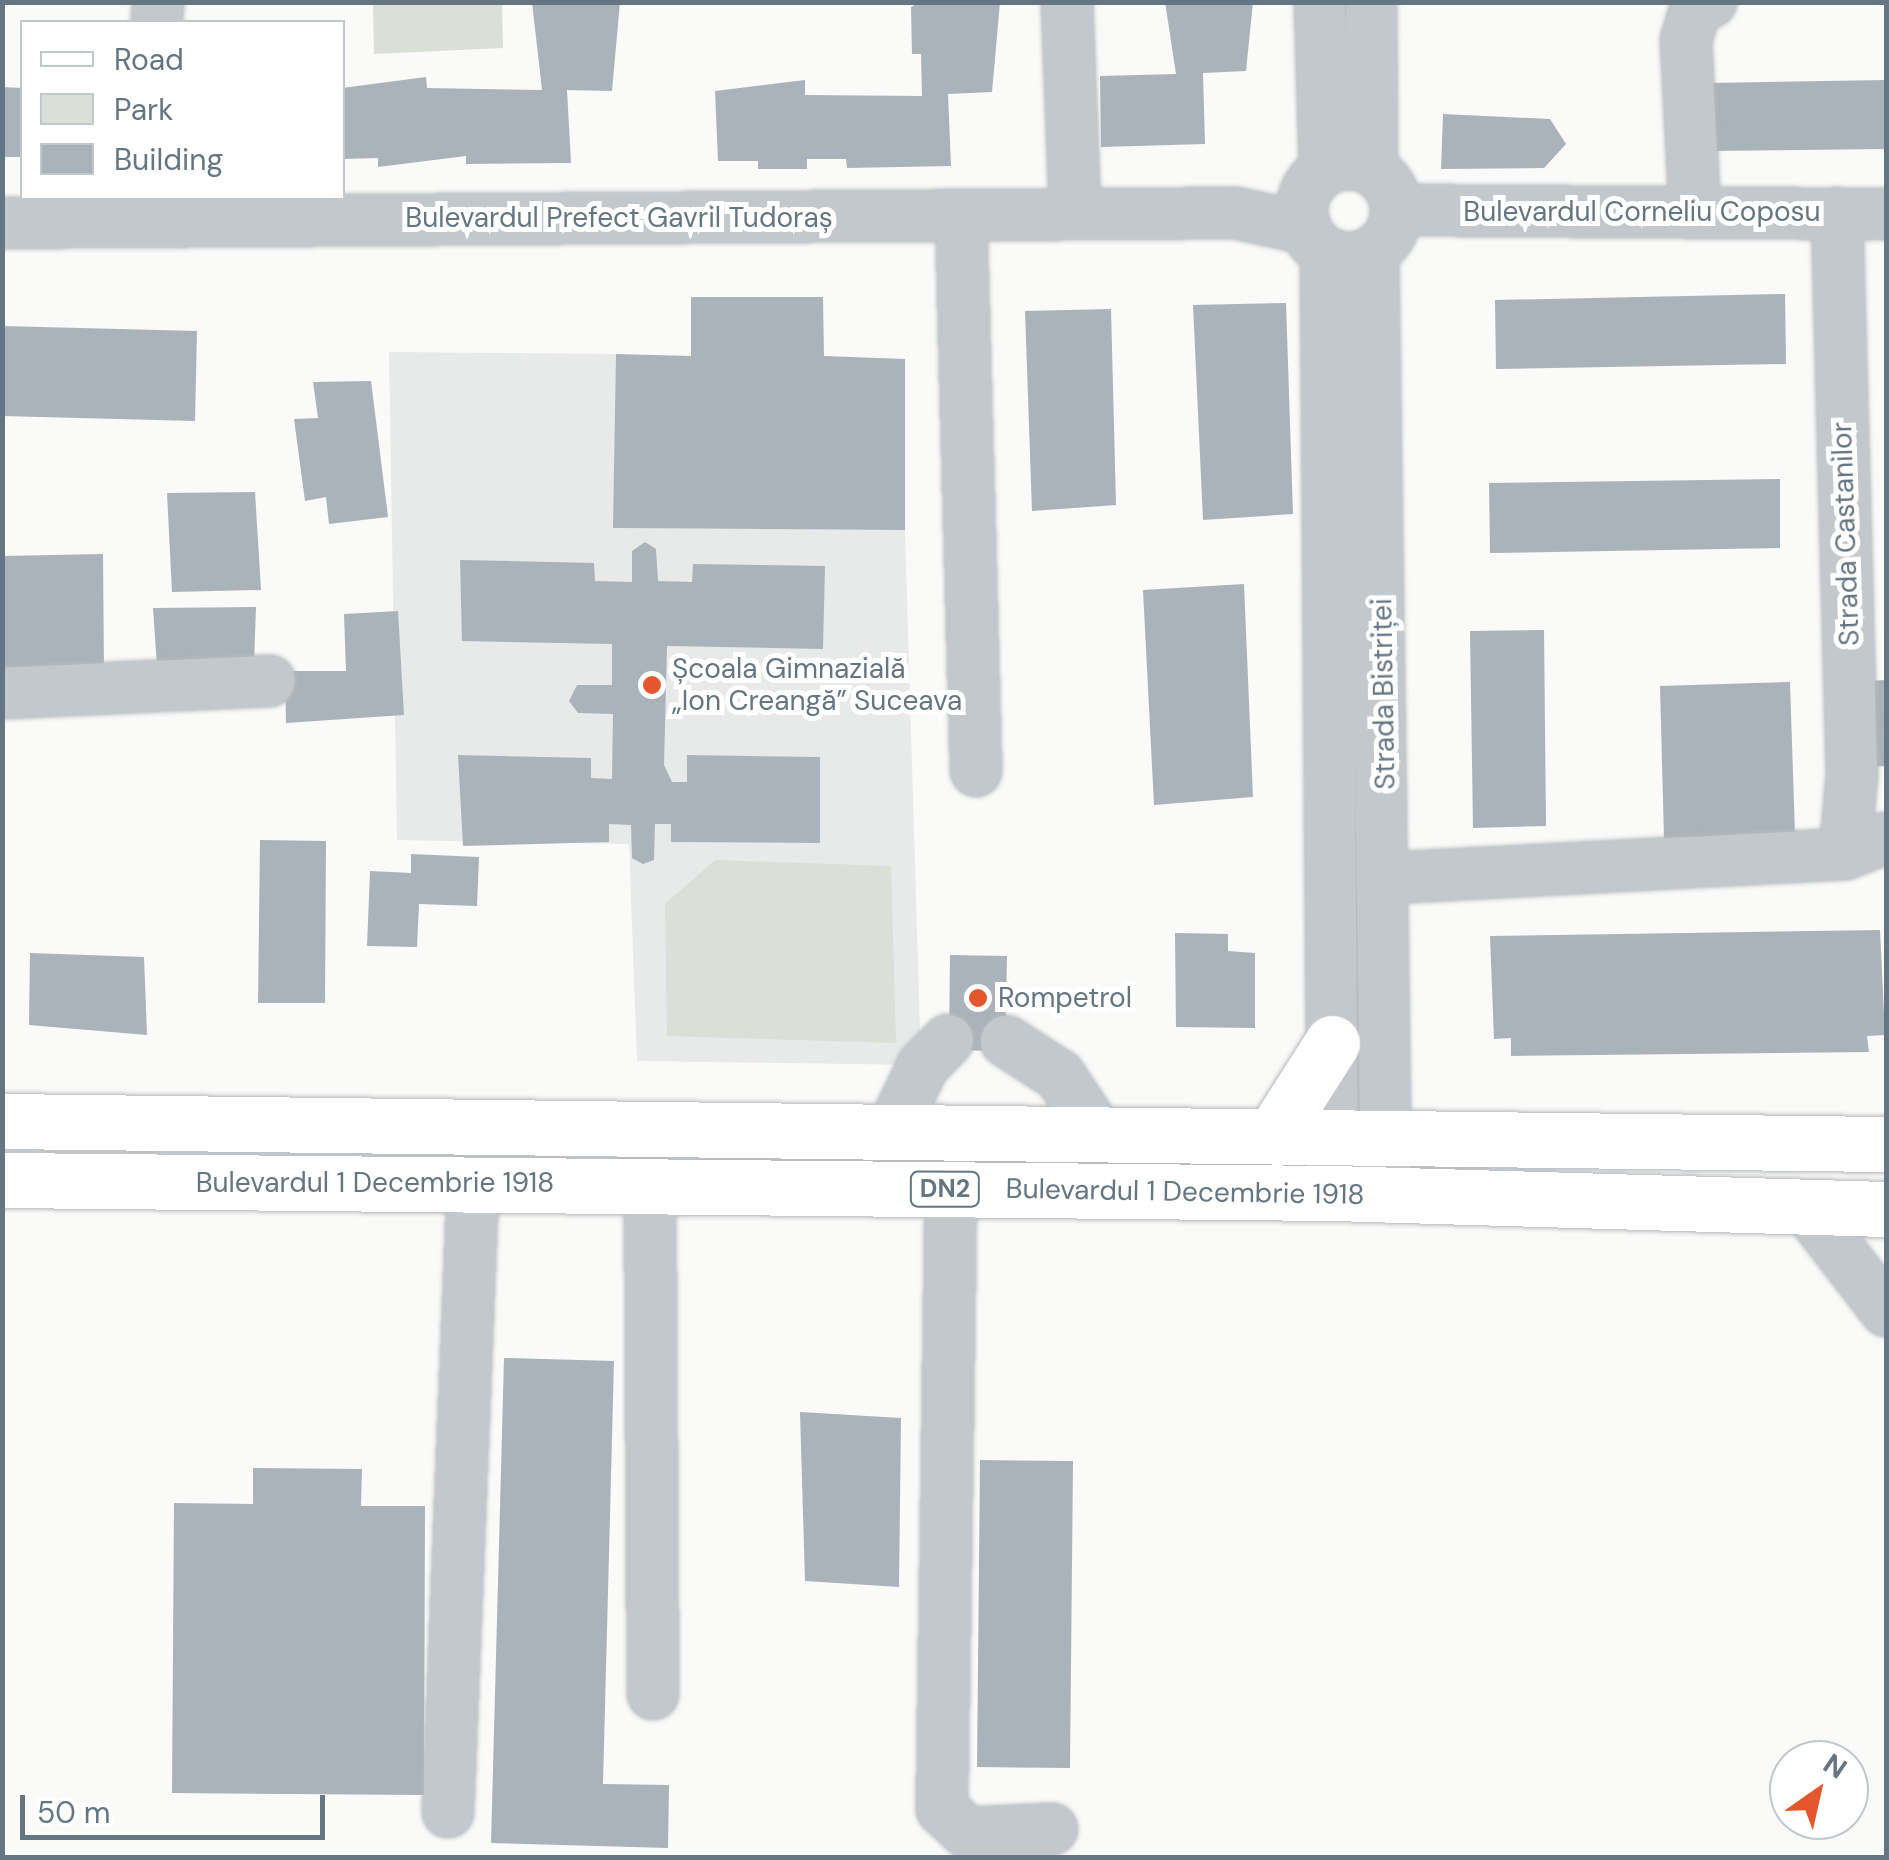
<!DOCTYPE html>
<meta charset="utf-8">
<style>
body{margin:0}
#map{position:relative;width:1889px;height:1860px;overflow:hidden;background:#fafaf8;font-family:"DM Sans",sans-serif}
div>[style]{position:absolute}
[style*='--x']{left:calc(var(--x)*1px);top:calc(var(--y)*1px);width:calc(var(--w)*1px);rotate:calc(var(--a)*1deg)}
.built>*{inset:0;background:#e8e9e9}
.green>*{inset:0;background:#dadfd7}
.building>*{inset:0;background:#aab3b9}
.roads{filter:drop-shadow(0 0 2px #b5babe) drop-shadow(0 0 2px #b5babe)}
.minor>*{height:50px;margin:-25px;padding:0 25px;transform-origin:25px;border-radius:25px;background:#c3c8cc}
.minor>.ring{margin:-25px;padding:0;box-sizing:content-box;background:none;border:50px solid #c3c8cc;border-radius:50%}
.major>*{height:55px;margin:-27.5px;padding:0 27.5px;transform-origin:27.5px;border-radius:27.5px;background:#fff}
.dots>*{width:28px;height:28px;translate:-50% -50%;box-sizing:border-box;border:5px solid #fff;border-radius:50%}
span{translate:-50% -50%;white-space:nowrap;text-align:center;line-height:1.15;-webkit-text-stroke:10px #fff;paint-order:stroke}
.shield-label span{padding:2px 8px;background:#fff;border:2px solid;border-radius:8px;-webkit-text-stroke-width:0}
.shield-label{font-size:25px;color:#657683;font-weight:700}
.street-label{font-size:28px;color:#657683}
.poi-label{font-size:28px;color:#657683}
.left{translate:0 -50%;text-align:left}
.frame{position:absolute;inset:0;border:5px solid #657683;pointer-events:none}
.legend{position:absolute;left:20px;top:20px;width:325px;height:180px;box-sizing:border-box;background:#fff;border:2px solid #c1c8cd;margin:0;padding:12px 18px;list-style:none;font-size:30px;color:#657683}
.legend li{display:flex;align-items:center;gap:20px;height:50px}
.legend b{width:50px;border:2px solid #c1c8cd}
.north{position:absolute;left:1769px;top:1740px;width:100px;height:100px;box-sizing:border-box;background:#fff;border:2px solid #c1c8cd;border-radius:50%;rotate:34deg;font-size:28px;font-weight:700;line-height:40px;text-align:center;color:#657683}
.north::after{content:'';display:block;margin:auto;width:35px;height:45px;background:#e4572e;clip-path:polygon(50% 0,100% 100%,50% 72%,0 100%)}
.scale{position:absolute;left:20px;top:1795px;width:305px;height:45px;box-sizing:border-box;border:5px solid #657683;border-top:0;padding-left:12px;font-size:30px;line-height:35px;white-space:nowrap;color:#657683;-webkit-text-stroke:8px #fff;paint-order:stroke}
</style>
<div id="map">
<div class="built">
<div style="clip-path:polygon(389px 352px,616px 354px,614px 528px,905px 530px,921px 1065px,637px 1061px,629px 844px,397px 840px)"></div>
</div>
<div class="green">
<div style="clip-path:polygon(373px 3px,502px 3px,503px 48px,374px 54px)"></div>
<div style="clip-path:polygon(715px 860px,891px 866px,896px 1043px,667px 1036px,665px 904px)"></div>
</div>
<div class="building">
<div style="clip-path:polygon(532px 2px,620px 2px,612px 91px,567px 90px,571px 163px,466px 164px,466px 156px,378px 167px,378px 158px,342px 159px,342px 88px,426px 77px,427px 88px,542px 90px)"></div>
<div style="clip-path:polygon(920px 2px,1000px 2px,992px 92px,948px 94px,951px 166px,847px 168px,846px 159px,807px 159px,807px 169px,758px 169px,758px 161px,718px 161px,715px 91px,805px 80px,805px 95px,922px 96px,921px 54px,912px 54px,911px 7px)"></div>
<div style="clip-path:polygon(1165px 2px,1253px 2px,1246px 71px,1203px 73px,1205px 144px,1101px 147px,1100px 76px,1176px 74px)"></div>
<div style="clip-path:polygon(1886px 80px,1886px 149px,1710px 151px,1710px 83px)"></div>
<div style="clip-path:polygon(2px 87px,22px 88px,22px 157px,2px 157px)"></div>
<div style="clip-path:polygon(1443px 114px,1550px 119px,1566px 144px,1544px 168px,1441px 169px)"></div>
<div style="clip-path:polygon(1785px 294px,1786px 364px,1496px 369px,1495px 300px)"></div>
<div style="clip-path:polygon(691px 297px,823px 297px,824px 356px,905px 359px,905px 530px,613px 528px,616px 354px,691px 356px)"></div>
<div style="clip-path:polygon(1286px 303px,1293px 514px,1203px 520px,1193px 305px)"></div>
<div style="clip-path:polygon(1111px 309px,1116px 505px,1032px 511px,1025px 311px)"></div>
<div style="clip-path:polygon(2px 326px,197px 331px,195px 421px,2px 416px)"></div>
<div style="clip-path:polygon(371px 381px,388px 517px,329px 524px,326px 497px,305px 501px,294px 419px,318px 418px,313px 382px)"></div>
<div style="clip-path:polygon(1780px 479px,1780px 548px,1490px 553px,1489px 483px)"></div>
<div style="clip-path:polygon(255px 492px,261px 590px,172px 592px,167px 493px)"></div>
<div style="clip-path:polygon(645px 542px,656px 549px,658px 581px,692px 582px,693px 564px,825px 566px,823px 649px,667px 646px,664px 765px,672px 782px,687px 782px,687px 755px,820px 757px,820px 843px,671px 842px,671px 824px,655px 824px,654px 860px,643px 864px,632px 858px,631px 825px,609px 824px,609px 842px,463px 846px,458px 755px,591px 758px,591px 778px,612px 779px,613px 714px,578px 713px,569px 701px,577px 685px,612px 685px,612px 644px,462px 641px,460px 560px,594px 563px,595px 581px,632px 582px,632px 551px)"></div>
<div style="clip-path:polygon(103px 554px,104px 671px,2px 674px,2px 556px)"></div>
<div style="clip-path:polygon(1244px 584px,1253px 797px,1154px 805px,1143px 590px)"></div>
<div style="clip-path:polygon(256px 607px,254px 663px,157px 667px,153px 608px)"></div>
<div style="clip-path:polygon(398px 611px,404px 715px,286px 723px,285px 671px,346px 671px,344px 614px)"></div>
<div style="clip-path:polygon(1544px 630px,1546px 826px,1473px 828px,1470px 631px)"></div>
<div style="clip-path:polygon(1886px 680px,1886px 766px,1869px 767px,1866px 681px)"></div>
<div style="clip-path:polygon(1790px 682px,1795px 835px,1664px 838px,1660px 686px)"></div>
<div style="clip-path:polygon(260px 840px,326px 841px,325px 1003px,258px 1003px)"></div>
<div style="clip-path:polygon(411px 854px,479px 857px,477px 906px,419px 904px,417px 947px,367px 946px,370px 871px,411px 873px)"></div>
<div style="clip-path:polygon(1880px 930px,1885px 1035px,1867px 1036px,1869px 1052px,1511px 1056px,1511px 1038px,1494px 1039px,1490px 936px)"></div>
<div style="clip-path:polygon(1175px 933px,1228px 934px,1228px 951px,1255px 953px,1255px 1028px,1176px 1027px)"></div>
<div style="clip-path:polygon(30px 953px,144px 957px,147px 1035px,29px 1025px)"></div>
<div style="clip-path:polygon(950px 955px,1007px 956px,1005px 1051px,949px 1050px)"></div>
<div style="clip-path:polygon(504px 1358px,614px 1361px,603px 1784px,669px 1785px,668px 1848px,491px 1843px)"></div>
<div style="clip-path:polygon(800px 1412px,901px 1418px,899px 1587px,805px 1581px)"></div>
<div style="clip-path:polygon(980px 1460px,1073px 1461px,1070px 1768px,977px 1767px)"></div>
<div style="clip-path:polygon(253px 1468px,362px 1469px,361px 1506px,425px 1506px,424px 1795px,172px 1793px,174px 1503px,253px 1504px)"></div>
</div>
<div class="roads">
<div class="minor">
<div style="--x:1067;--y:2;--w:212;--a:87.8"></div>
<div style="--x:1320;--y:2;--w:168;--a:88.3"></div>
<div style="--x:1371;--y:2;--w:168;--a:89.7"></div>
<div style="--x:157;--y:18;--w:16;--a:-86"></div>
<div class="ring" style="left:1302px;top:164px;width:44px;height:44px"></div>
<div style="--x:1397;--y:210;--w:489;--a:0.5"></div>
<div style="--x:1695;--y:212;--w:172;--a:-93"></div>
<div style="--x:1686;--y:40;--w:31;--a:-73"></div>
<div style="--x:1695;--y:10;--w:18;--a:-27"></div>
<div style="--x:1837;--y:213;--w:561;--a:88.47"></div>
<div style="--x:1852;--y:774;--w:80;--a:95"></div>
<div style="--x:961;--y:215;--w:556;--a:88.45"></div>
<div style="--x:2;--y:223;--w:1233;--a:-0.46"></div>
<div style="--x:1235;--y:213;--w:72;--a:12.1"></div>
<div style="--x:1326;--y:252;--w:925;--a:89.57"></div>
<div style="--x:1373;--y:252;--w:942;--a:89.21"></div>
<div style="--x:2;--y:693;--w:268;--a:-2.6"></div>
<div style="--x:1388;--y:878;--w:458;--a:-3"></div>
<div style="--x:1845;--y:854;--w:44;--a:-21.3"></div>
<div style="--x:1006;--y:1041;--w:64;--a:32.9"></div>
<div style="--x:1060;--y:1076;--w:67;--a:56.5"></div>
<div style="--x:892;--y:1130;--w:71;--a:-64.2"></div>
<div style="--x:923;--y:1066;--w:36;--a:-46"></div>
<div style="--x:650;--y:1185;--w:509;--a:89.66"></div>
<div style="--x:951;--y:1189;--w:620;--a:90.83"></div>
<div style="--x:942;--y:1809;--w:35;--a:43"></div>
<div style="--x:968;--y:1833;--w:84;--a:-2.7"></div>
<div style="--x:1806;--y:1207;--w:131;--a:52.4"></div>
<div style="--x:448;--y:1812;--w:629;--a:-87.72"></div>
</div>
<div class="major">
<div style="--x:2;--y:1121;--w:1884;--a:0.7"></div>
<div style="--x:1274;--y:1134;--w:108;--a:-57.5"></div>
<div style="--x:2;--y:1180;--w:1331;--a:0.56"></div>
<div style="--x:1333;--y:1193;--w:553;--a:1.66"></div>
</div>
</div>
<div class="dots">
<div style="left:652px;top:685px;background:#e4572e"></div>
<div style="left:978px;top:998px;background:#e4572e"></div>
</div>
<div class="shield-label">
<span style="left:945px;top:1189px">DN2</span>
</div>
<div class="street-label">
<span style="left:1642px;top:212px">Bulevardul Corneliu Coposu</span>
<span style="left:619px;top:218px">Bulevardul Prefect Gavril Tudoraș</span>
<span style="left:1846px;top:534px;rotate:-92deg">Strada Castanilor</span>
<span style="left:1384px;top:694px;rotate:-91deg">Strada Bistriței</span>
<span style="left:375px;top:1183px">Bulevardul 1 Decembrie 1918</span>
<span style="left:1185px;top:1192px;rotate:1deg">Bulevardul 1 Decembrie 1918</span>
</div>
<div class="poi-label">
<span class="left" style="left:672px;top:685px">Școala Gimnazială<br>„Ion Creangă” Suceava</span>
<span class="left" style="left:998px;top:998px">Rompetrol</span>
</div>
<div class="frame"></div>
<ul class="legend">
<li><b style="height:12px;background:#fff"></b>Road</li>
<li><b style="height:28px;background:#dadfd7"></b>Park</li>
<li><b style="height:28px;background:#aab3b9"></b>Building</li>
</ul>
<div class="north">N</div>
<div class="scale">50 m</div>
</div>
